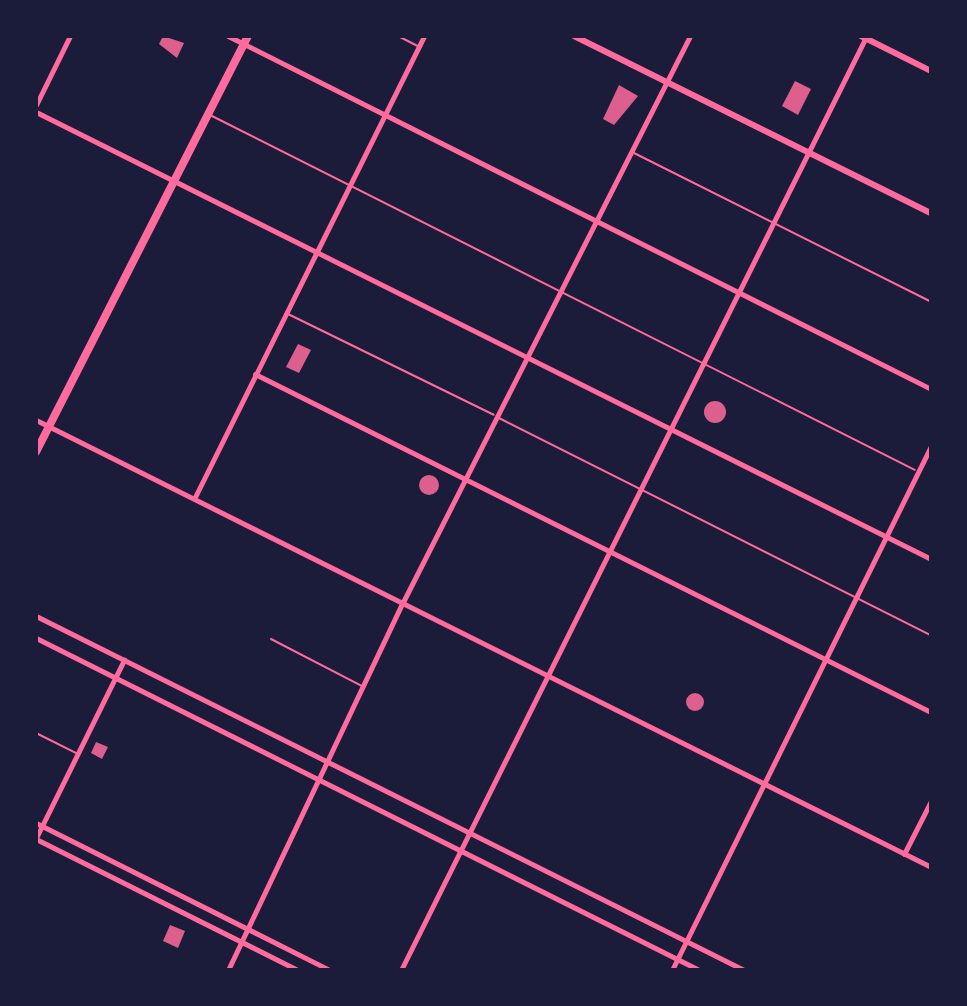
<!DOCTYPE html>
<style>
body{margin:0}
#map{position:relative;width:967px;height:1006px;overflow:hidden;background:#1b1b3a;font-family:"Golos Text",sans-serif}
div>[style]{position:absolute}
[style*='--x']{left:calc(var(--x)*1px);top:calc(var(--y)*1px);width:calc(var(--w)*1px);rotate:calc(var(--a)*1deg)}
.building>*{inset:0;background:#dd5f8e}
.round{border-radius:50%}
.service>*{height:2px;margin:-1px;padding:0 1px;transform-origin:1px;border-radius:1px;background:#ff6b9d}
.minor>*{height:5px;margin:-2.5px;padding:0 2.5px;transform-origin:2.5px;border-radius:2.5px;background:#ff6b9d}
.tertiary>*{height:6px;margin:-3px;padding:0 3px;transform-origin:3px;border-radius:3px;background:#ff6b9d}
.primary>*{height:8px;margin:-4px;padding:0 4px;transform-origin:4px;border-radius:4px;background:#ff6b9d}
span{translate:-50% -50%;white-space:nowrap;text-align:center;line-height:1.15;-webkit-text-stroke:7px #1b1b3a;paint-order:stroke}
.frame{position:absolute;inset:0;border:38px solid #1b1b3a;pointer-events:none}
</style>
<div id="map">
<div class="building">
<div style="clip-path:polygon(163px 36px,184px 43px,177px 58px,159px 44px)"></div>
<div style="clip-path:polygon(795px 81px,811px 89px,798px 115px,782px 106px)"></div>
<div style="clip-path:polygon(619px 85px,638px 96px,614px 125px,603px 119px)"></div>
<div style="clip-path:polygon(298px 344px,311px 350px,299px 373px,286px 367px)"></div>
<div class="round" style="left:704px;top:401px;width:22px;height:22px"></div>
<div class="round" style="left:419px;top:475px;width:20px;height:20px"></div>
<div class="round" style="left:686px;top:693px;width:18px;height:18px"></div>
<div style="clip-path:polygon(96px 742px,108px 747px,102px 759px,91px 753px)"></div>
<div style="clip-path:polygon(170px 925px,185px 931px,178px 948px,163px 941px)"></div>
</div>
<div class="service">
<div style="--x:398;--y:36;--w:22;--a:27"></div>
<div style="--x:210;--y:115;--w:789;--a:26.73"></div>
<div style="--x:632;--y:152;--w:335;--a:26.6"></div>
<div style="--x:288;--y:314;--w:229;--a:26.1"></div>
<div style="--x:499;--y:418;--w:483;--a:26.7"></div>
<div style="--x:271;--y:639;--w:102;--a:27.3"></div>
<div style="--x:36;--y:733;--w:45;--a:26.6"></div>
</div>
<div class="minor">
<div style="--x:228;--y:36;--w:787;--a:26.66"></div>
<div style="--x:36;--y:105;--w:77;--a:-63.8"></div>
<div style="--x:36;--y:112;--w:1000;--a:26.54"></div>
<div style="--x:255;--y:374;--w:756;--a:26.57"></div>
<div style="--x:36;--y:420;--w:1000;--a:26.54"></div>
<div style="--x:195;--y:497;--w:515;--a:-63.58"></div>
<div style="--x:36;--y:616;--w:792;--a:26.57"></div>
<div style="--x:36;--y:638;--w:741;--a:26.6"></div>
<div style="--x:36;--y:823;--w:328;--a:26.6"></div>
<div style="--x:36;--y:838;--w:199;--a:-63.7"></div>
<div style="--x:36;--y:839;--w:293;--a:26.6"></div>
<div style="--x:904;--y:854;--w:59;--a:-63"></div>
<div style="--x:228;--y:970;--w:407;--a:-64.6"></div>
<div style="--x:403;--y:602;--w:635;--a:-63.11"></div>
<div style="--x:401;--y:970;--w:1042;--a:-63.51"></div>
<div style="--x:672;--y:970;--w:585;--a:-63.7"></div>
</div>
<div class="tertiary">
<div style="--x:574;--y:36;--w:398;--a:26.4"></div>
<div style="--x:861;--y:36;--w:78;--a:26.6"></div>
</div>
<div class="primary">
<div style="--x:36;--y:452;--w:467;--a:-63"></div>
</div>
<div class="frame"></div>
</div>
